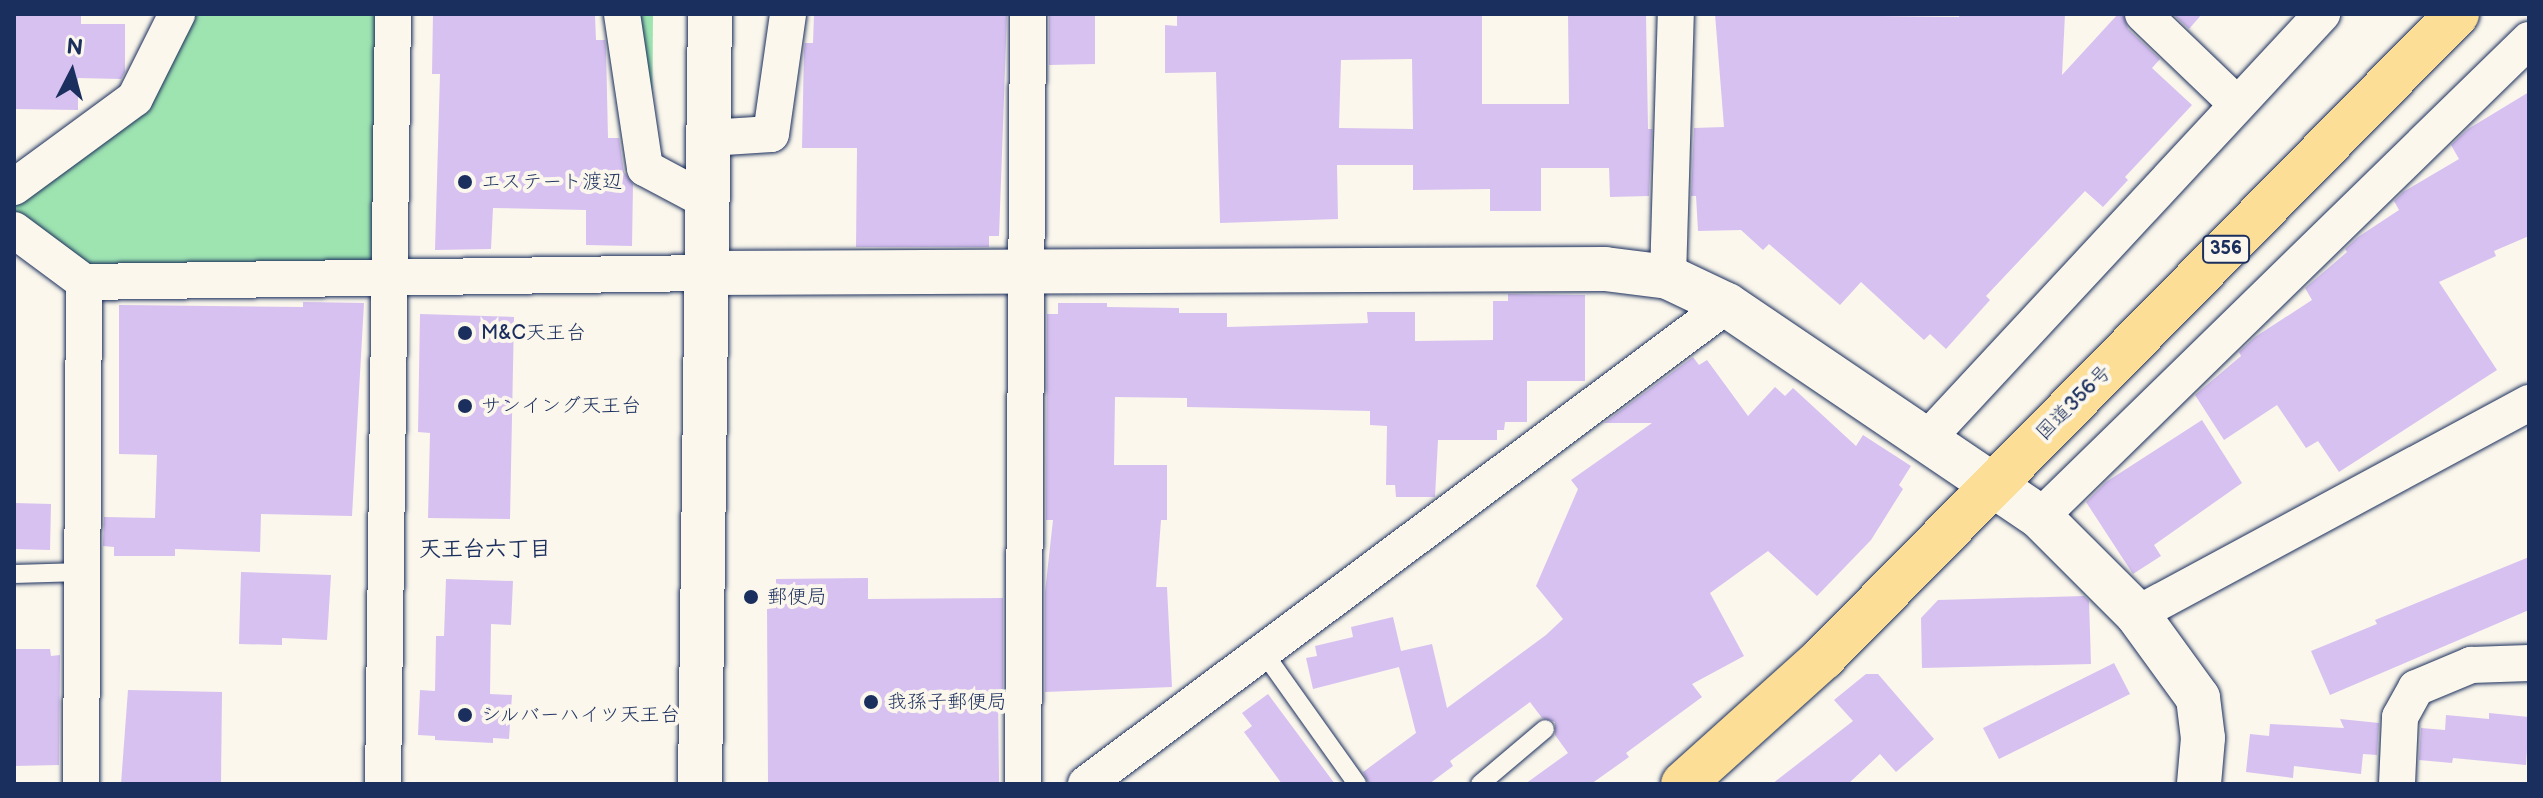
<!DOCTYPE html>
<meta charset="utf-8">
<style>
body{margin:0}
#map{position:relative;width:2543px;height:798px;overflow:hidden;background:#fbf7ec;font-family:"Balsamiq Sans","Klee One",sans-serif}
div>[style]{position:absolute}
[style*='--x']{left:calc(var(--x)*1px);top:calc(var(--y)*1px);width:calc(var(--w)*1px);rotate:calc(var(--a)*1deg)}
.green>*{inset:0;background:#9ee4b1}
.building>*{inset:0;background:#d7c1f1}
.roads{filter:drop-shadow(0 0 2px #1b2f5e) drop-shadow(0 0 2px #1b2f5e)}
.service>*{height:18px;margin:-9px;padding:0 9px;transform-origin:9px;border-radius:9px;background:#fbf7ec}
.minor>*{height:36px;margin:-18px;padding:0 18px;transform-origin:18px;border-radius:18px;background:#fbf7ec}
.tertiary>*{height:44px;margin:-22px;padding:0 22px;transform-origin:22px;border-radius:22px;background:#fbf7ec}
.trunk>*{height:44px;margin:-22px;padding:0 22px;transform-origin:22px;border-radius:22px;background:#fcde96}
.dots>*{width:22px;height:22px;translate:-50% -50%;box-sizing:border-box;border:4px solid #fbf7ec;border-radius:50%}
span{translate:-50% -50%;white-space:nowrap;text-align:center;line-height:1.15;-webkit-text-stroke:8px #fbf7ec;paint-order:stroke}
.shield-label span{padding:2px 6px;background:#fbf7ec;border:2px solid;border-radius:6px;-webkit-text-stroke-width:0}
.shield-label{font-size:18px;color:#1b2f5e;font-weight:700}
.poi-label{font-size:20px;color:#1b2f5e}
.left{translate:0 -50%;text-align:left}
.street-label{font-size:20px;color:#1b2f5e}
.neighbourhood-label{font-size:22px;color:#1b2f5e;font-weight:700}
.frame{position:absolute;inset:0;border:16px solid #1b2f5e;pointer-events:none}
.north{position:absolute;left:32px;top:32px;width:80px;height:80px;-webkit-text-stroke:6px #fbf7ec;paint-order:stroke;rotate:6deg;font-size:22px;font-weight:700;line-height:32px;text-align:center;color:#1b2f5e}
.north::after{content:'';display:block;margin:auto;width:28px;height:36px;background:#1b2f5e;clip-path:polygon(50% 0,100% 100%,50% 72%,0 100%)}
</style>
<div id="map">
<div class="green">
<div style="clip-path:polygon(189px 14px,384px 14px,379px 267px,92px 271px,14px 212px,14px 203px)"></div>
<div style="clip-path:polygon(634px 14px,653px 14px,652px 155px)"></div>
</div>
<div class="building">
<div style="clip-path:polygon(14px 14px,81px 14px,81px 24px,125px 24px,125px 72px,121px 79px,78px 78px,78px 110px,14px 109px)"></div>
<div style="clip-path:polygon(433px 14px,595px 14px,596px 40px,605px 40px,606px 49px,608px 138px,619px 138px,624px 172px,633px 184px,632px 246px,586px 245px,586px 210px,493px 208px,491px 249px,435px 250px,440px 74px,432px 74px)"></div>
<div style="clip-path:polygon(814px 14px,1007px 14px,999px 236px,989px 236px,989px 247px,856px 247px,857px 148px,802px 148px,804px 51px,805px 43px,813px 43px)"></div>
<div style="clip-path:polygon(1049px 14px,1095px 14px,1095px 64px,1049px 65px)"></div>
<div style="clip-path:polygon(evenodd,1306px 14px,1482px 14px,1482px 104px,1569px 104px,1568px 14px,1646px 14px,1648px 129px,1652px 129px,1649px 196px,1610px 197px,1609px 168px,1541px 168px,1541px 211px,1490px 211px,1490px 189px,1413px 190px,1413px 165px,1337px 165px,1338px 219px,1220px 223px,1216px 72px,1165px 73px,1165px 25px,1177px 26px,1177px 15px,1306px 14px,1412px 59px,1413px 129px,1339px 128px,1341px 60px,1412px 59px)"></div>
<div style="clip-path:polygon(1715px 14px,1959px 17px,1960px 14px,2065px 14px,2062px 75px,2118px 14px,2123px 14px,2128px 29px,2160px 59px,2152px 68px,2192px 105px,2125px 177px,2128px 180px,2103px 207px,2085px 191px,1986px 296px,1990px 300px,1946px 349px,1930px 334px,1924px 340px,1861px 282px,1840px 305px,1769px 244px,1763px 250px,1741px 230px,1698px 231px,1696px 196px,1691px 196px,1694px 128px,1724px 127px)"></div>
<div style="clip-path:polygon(2173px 14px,2202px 14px,2189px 29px)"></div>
<div style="clip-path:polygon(2529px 92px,2529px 236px,2494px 251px,2496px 256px,2439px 282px,2497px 370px,2339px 472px,2318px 441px,2306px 448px,2277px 405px,2224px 440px,2195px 395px,2241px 356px,2239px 352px,2255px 337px,2312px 300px,2305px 288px,2347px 252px,2345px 249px,2358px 237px,2399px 210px,2394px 201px,2403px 192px,2459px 159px,2451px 145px,2468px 129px)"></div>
<div style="clip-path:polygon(1508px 294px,1585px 295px,1585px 381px,1527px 381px,1527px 422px,1505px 422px,1504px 430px,1497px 430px,1497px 440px,1438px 440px,1435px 497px,1396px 497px,1395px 485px,1386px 485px,1387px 426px,1370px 425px,1370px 411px,1187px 407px,1187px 398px,1115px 397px,1114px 465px,1167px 465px,1167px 520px,1161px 520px,1156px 587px,1167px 587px,1172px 687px,1045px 692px,1045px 592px,1053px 520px,1046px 520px,1047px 314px,1058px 314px,1058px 303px,1107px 303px,1107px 307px,1179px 308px,1179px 313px,1227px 313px,1227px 327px,1368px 323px,1367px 312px,1415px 312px,1415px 341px,1493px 340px,1493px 301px,1508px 301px)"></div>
<div style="clip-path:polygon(303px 302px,364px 303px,352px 516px,261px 514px,260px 552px,175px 549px,175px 556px,114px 556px,114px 547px,103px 546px,104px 517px,155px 518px,157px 455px,119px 454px,119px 305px,303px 307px)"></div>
<div style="clip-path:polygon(420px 314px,514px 317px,510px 519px,428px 518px,430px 433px,418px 432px)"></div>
<div style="clip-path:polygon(1693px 357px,1699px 365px,1707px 360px,1748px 416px,1775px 387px,1785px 396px,1793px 388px,1856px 446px,1863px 435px,1911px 466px,1899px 485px,1903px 489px,1871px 540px,1817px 596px,1768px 551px,1710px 593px,1744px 656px,1692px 684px,1702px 697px,1626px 753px,1629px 757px,1591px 784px,1525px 784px,1568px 753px,1555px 735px,1555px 722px,1542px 718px,1530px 702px,1450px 761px,1453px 766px,1429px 784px,1369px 784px,1363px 772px,1416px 733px,1399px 667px,1313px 689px,1306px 658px,1317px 656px,1315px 646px,1353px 637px,1351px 627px,1393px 617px,1401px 651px,1432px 644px,1447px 708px,1546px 635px,1563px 619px,1536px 586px,1578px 489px,1571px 480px,1652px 423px,1604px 423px)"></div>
<div style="clip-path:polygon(2202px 420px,2242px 483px,2154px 545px,2161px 556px,2133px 574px,2086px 502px,2106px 482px)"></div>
<div style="clip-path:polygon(14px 503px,51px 504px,50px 550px,14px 549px)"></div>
<div style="clip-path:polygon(2529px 557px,2529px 610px,2330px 695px,2311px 651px,2377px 624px,2375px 620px)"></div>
<div style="clip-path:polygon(241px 572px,331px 575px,327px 640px,282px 638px,282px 645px,239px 644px)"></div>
<div style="clip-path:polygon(868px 578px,868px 599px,1003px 598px,1003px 694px,998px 694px,999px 784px,768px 784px,767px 609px,776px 608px,776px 579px)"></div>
<div style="clip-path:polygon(446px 579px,513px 581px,511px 625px,491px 624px,490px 694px,512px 695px,509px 739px,493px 738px,493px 743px,435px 740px,435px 736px,418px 735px,420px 690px,435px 691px,436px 636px,444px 636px)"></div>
<div style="clip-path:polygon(2084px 596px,2089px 601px,2091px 664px,1922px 668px,1921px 618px,1938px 600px)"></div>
<div style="clip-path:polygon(14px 649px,50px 649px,51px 656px,60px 655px,59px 765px,14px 766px)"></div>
<div style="clip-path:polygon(2114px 663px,2130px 694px,1999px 759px,1983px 728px)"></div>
<div style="clip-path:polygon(1866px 674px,1878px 674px,1934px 739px,1896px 772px,1880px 754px,1848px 784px,1772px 784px,1853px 721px,1834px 700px)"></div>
<div style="clip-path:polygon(128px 690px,222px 692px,221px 784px,121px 784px)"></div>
<div style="clip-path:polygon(1268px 694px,1335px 784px,1282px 784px,1244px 732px,1252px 726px,1242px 713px)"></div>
<div style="clip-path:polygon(2489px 713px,2529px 717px,2526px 765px,2453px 758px,2452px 763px,2419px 760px,2421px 728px,2445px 730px,2446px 715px,2489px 719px)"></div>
<div style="clip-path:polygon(2340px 719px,2379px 723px,2377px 755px,2363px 754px,2361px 774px,2294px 766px,2293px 778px,2246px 772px,2250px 734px,2269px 736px,2270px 724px,2344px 728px)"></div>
</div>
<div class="roads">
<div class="service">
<div style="--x:14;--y:574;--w:68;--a:-1.7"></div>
<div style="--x:1264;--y:653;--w:161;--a:54.6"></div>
<div style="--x:1480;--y:784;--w:85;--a:-40.2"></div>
</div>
<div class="minor">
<div style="--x:622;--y:14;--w:156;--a:81.5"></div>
<div style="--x:645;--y:168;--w:72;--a:28"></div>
<div style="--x:2143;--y:14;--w:130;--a:43.8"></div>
<div style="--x:709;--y:138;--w:62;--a:-3.7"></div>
<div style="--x:771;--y:134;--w:121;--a:-81.9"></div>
<div style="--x:14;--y:187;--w:150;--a:-36.3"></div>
<div style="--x:135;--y:98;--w:94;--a:-63.4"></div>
<div style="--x:14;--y:230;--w:87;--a:36.6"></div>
<div style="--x:84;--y:282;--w:625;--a:-0.83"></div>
<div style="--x:1668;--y:277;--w:263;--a:-88.3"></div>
<div style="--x:1926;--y:440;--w:582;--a:-47.09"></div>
<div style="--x:2040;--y:517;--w:683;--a:-44.29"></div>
<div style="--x:2137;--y:614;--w:445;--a:-28.3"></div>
<div style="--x:81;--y:784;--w:502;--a:-89.66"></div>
<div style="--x:383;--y:784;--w:770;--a:-89.26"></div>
<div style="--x:1023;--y:784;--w:770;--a:-89.63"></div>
<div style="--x:1086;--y:784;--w:800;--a:-36.77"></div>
<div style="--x:2397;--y:784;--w:67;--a:-87.4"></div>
<div style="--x:2400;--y:717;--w:33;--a:-61"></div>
<div style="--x:2416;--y:688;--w:60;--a:-22.7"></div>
<div style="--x:2471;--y:665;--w:58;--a:-2"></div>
</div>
<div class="tertiary">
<div style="--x:709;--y:273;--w:896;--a:-0.26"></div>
<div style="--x:1605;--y:269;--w:64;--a:7.2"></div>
<div style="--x:1668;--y:277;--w:65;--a:25.4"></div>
<div style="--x:1727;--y:305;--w:378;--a:34.1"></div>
<div style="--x:2040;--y:517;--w:137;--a:45"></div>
<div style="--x:2137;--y:614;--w:104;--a:54"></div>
<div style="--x:2198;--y:698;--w:40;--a:82.9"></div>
<div style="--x:2203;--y:738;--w:46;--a:95"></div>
<div style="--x:700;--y:784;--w:770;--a:-89.26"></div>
</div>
<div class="trunk">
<div style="--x:1683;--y:784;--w:188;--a:-42"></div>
<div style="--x:1823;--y:658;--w:904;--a:-45.45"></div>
</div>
</div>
<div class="dots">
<div style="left:465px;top:182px;background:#1b2f5e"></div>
<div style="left:465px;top:333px;background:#1b2f5e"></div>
<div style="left:465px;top:406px;background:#1b2f5e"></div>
<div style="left:751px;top:597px;background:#1b2f5e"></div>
<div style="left:871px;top:702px;background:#1b2f5e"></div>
<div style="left:465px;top:715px;background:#1b2f5e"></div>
</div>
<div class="shield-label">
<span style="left:2226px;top:249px">356</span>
</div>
<div class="poi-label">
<span class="left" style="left:481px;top:182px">エステート渡辺</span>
<span class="left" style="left:481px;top:333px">M&amp;C天王台</span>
<span class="left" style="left:481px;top:406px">サンイング天王台</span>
<span class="left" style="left:767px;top:597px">郵便局</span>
<span class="left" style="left:887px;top:702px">我孫子郵便局</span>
<span class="left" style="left:481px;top:715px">シルバーハイツ天王台</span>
</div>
<div class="street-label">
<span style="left:2074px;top:403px;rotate:-45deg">国道356号</span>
</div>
<div class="neighbourhood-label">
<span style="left:485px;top:550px">天王台六丁目</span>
</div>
<div class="frame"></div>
<div class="north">N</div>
</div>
